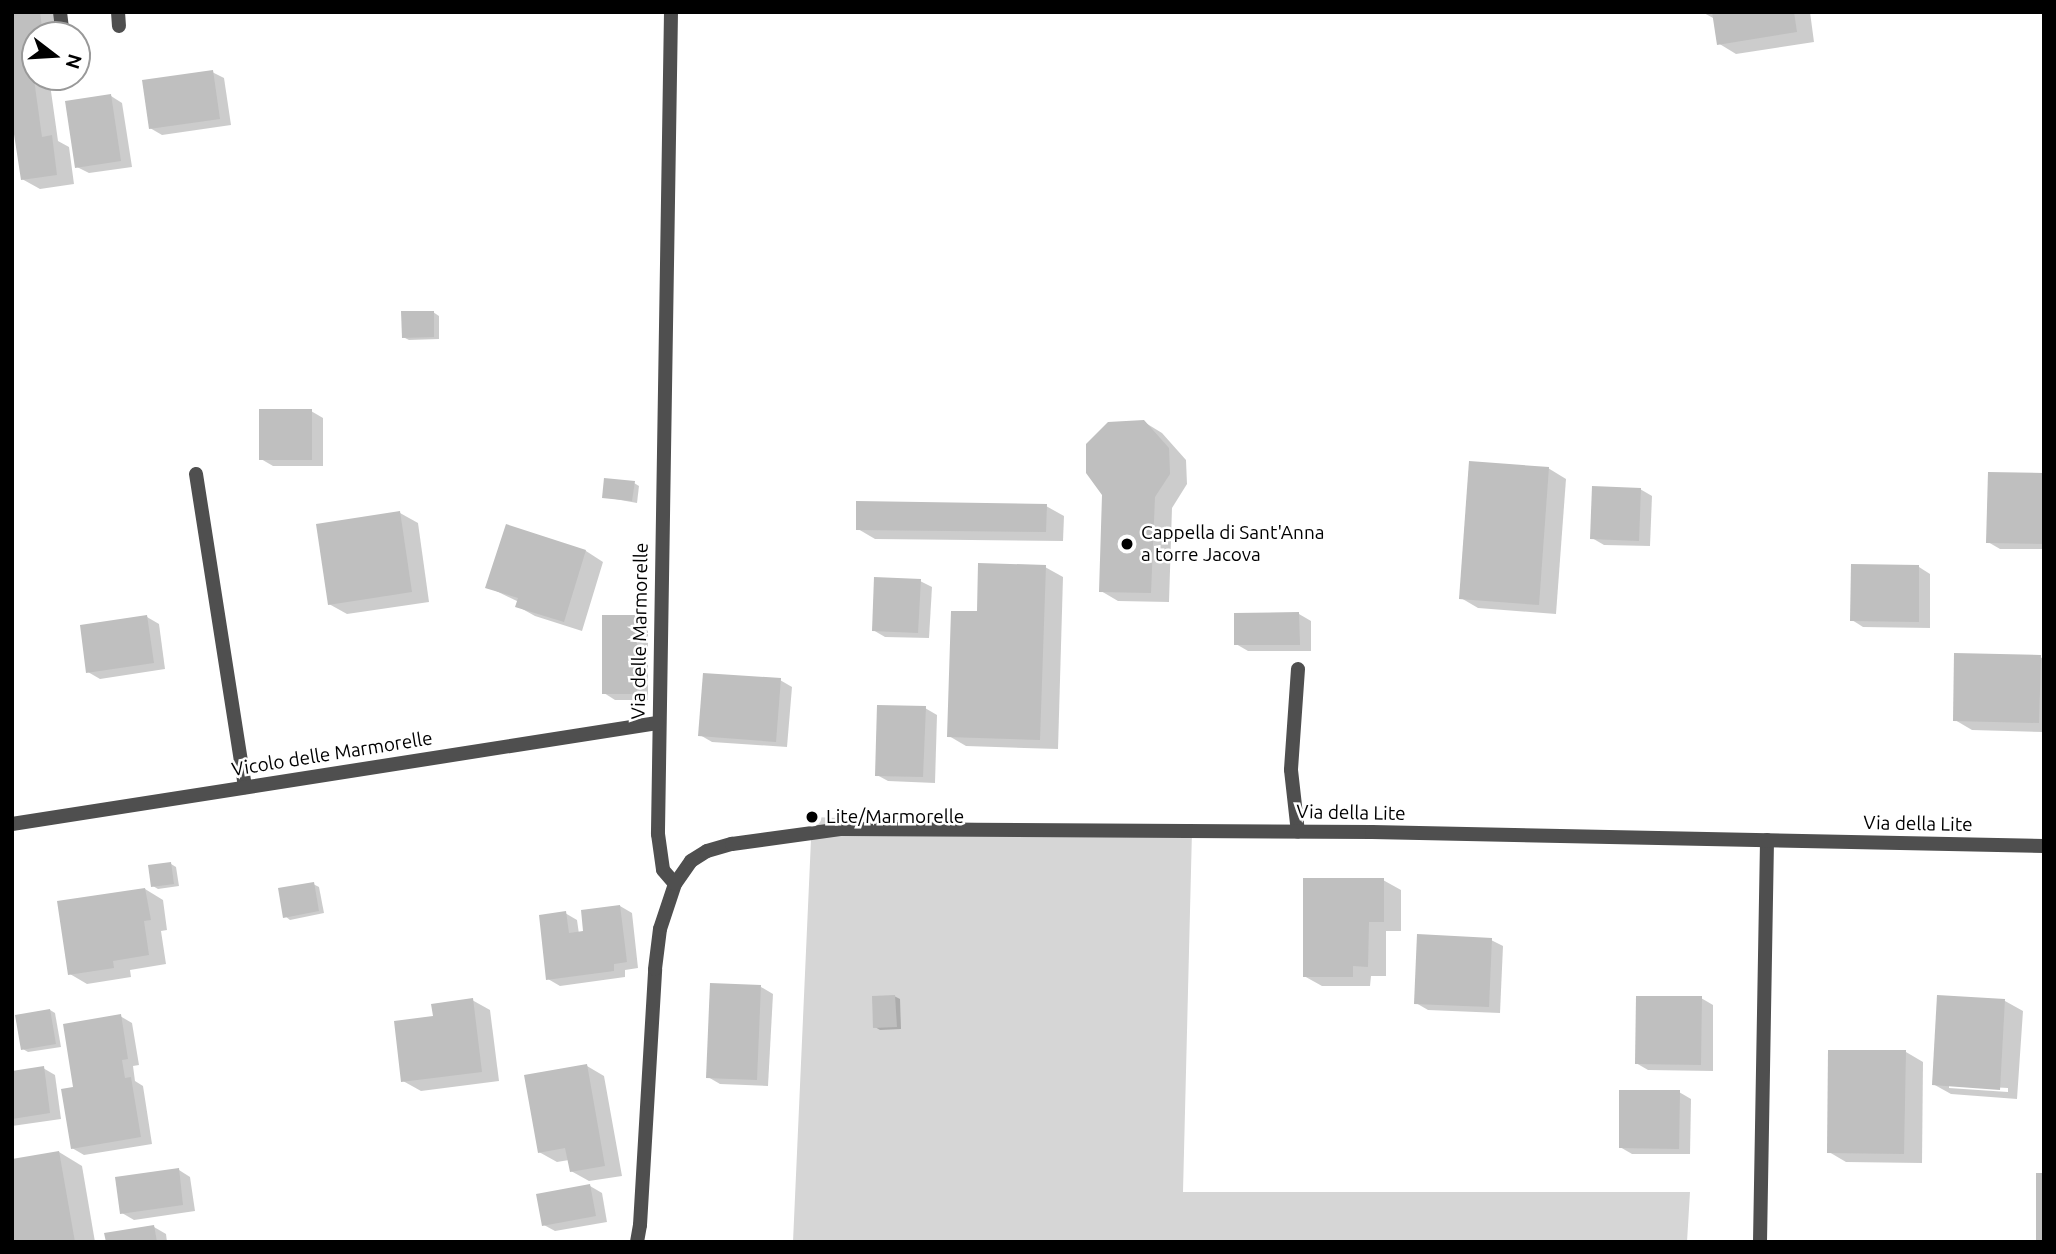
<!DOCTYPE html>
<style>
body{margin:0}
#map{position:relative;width:2056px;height:1254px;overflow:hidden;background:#fff;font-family:Ubuntu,sans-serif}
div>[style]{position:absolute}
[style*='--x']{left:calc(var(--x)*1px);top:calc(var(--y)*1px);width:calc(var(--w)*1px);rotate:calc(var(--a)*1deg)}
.green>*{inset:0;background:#d6d6d6}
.shadow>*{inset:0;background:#0003}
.building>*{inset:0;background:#bfbfbf}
.service>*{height:14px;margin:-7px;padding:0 7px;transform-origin:7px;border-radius:7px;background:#4f4f4f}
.minor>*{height:14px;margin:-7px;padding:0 7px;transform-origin:7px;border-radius:7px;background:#4f4f4f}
.tertiary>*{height:14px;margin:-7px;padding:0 7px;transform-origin:7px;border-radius:7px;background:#4f4f4f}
.dots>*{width:19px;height:19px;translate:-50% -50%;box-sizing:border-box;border:4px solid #fff;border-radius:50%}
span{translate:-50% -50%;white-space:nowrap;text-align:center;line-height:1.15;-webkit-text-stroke:5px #fff;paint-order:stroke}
.poi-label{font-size:19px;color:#000}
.left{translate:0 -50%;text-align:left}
.street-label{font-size:19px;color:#000}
.frame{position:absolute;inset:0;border:14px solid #000;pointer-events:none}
.north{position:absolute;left:21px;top:21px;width:70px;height:70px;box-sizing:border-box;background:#fff;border:2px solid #999;border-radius:50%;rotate:107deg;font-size:19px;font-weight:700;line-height:28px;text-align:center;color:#000}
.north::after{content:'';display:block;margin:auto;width:24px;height:32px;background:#000;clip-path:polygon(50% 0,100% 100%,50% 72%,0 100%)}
</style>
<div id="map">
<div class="green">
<div style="clip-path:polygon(812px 817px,1192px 831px,1183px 1192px,1690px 1192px,1687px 1242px,793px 1242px)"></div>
</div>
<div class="shadow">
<div style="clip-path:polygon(12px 12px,56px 12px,59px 35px,35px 35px,35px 77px,49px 77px,58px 141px,69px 147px,74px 184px,40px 189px,22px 179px,15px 126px,12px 127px)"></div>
<div style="clip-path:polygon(1702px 12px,1810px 12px,1814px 42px,1736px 54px,1718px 43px,1715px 19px)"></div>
<div style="clip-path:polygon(212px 72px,224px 78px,231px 125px,162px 135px,150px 128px)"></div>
<div style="clip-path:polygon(111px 96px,122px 103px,132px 167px,89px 173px,77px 167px)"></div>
<div style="clip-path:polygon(433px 312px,439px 316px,439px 339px,409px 340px,403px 337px)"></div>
<div style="clip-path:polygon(311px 411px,323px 418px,323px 466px,273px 466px,261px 459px)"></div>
<div style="clip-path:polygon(1144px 422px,1162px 433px,1186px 460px,1187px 484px,1172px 508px,1169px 602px,1118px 601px,1101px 591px)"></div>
<div style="clip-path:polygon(1548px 468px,1566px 479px,1556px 614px,1478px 608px,1461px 598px)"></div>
<div style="clip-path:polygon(2044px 475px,2044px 549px,2000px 549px,1988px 542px)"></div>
<div style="clip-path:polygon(634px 483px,639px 486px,637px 503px,604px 497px)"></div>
<div style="clip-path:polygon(1640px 489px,1652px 496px,1650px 546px,1604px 545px,1592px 538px)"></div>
<div style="clip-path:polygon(1046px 506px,1064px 516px,1063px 541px,875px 539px,858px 529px)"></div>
<div style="clip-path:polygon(400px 513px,418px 523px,429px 602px,347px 614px,329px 604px)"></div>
<div style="clip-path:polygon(507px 526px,586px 551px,603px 562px,582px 631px,535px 616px,517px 606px,519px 602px,488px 587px)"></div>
<div style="clip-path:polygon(1045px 567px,1063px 577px,1058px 749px,966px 746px,949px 736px)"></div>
<div style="clip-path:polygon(1919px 567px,1930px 574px,1930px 628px,1863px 627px,1852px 620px)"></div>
<div style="clip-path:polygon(920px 581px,932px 587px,929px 638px,885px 637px,873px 630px)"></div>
<div style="clip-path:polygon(1299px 614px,1311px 621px,1311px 651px,1248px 651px,1236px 644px)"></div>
<div style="clip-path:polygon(147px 617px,159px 624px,165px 669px,100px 679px,88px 672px)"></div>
<div style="clip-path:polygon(637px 617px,648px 623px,648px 700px,615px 700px,604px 693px)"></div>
<div style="clip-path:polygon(2040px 657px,2044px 659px,2044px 732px,1972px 730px,1955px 720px)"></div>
<div style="clip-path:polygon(780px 680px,792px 687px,787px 747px,712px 742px,700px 735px)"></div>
<div style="clip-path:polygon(925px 708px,937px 715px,935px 783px,888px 781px,877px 775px)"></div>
<div style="clip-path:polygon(171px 864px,176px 867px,179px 886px,158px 889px,153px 886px)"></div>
<div style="clip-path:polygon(1383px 880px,1401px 890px,1401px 931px,1386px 931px,1386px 976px,1371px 976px,1370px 986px,1322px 986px,1304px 976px)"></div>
<div style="clip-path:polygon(313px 884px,319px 887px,324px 913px,290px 920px,285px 916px)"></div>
<div style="clip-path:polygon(145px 889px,163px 900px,167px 930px,161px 931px,166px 964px,130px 970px,131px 977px,87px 984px,70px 974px)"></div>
<div style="clip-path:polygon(620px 906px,632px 913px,638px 968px,625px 970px,625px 977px,560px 986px,548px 979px,565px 913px,577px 920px,579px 934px,585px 933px)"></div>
<div style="clip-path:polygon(1491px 940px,1503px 946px,1500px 1013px,1428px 1010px,1416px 1003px)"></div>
<div style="clip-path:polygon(761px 987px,773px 994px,768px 1086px,720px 1084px,708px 1077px)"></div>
<div style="clip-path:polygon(894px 996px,900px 999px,901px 1029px,880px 1030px,875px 1027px)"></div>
<div style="clip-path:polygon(evenodd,1939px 997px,2005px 1001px,2023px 1011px,2017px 1099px,1951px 1094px,1933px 1084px,1939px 997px,1949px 1085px,2008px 1088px,2008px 1092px,1949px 1088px,1949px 1085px)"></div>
<div style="clip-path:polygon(1701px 998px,1713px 1005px,1713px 1071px,1648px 1070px,1636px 1063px)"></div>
<div style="clip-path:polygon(472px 1000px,490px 1010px,499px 1081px,421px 1091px,403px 1081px,435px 1017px)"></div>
<div style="clip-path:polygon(50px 1010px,55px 1013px,61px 1047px,28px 1052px,23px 1049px)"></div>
<div style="clip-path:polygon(120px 1016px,132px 1023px,139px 1065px,133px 1066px,135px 1081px,143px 1086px,152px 1144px,84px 1155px,72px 1148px)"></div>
<div style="clip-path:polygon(1906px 1052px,1923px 1062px,1922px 1163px,1846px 1162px,1829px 1152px)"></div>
<div style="clip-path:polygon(587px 1066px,604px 1076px,622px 1176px,589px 1181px,571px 1171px,569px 1160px,557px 1162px,539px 1152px)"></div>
<div style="clip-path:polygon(43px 1068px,55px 1075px,61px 1119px,12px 1126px,12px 1072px)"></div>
<div style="clip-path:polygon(1679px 1092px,1691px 1099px,1690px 1154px,1632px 1154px,1620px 1147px)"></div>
<div style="clip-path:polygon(59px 1152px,82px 1166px,95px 1242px,12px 1242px)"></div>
<div style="clip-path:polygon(179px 1170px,190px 1177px,195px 1211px,134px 1220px,122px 1213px)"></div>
<div style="clip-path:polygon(590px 1186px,602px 1193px,607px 1222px,555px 1231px,544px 1225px)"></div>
<div style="clip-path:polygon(154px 1227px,166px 1234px,167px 1242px,107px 1242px)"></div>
</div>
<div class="building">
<div style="clip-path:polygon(12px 12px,40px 12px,43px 35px,35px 35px,35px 49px,30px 50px,42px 137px,52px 135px,57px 175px,21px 180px,12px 121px)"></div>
<div style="clip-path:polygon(1712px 12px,1794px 12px,1797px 32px,1717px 45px)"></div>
<div style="clip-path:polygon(213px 70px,220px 119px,149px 129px,142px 80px)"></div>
<div style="clip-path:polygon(111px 94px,121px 161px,75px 168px,65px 101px)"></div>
<div style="clip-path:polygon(401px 311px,434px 311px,434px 337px,402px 338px)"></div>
<div style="clip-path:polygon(259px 409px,312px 409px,312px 460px,259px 460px)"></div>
<div style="clip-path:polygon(1144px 420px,1169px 448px,1170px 474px,1155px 497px,1151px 593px,1099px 592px,1102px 495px,1086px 473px,1086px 444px,1108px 422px)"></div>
<div style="clip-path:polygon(1469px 461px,1549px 467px,1539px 605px,1459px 599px)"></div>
<div style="clip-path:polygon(1988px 472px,2044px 473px,2044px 544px,1986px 543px)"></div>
<div style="clip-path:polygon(604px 478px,635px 481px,632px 501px,602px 498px)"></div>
<div style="clip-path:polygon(1592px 486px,1641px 488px,1639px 541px,1590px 539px)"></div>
<div style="clip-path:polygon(856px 501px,1047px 504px,1046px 532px,856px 530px)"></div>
<div style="clip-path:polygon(400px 511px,412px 592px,328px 605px,316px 524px)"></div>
<div style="clip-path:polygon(506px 524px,586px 550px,564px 622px,515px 607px,518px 598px,485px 588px)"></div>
<div style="clip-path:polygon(978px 563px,1046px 565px,1040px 740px,947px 737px,951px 611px,977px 611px)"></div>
<div style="clip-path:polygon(1851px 564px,1919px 565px,1919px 622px,1850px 621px)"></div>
<div style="clip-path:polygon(874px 577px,921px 579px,918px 633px,872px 631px)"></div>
<div style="clip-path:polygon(1299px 612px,1300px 645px,1234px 645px,1234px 613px)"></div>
<div style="clip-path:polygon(147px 615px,154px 663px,86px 673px,80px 625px)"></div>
<div style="clip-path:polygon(602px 615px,637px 615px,637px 694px,602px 694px)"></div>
<div style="clip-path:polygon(1954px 653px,2041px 655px,2039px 723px,1953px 721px)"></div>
<div style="clip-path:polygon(703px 673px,781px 678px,776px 742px,698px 736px)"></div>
<div style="clip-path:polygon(877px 705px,926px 706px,923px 777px,875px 776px)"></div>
<div style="clip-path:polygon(171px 862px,174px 884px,151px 887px,148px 865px)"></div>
<div style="clip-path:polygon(1303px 878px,1384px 878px,1384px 922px,1369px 922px,1368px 967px,1353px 966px,1353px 977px,1303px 977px)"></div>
<div style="clip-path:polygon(314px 882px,319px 911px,283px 918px,278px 888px)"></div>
<div style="clip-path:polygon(145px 888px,151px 920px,144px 921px,149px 955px,113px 961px,114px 968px,68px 975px,57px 901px)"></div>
<div style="clip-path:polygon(620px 905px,627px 962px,614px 964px,614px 971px,546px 980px,539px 915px,566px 911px,569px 933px,583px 931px,581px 910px)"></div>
<div style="clip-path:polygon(1417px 934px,1492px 938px,1489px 1007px,1414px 1004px)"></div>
<div style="clip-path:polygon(710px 983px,761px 985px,757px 1080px,706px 1078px)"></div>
<div style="clip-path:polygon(895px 995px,897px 1027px,873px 1028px,872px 996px)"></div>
<div style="clip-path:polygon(1937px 995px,2005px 999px,2000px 1090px,1932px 1085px)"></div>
<div style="clip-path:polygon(1636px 996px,1702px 996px,1701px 1065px,1635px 1064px)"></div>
<div style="clip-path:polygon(473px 998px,482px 1072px,401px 1082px,394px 1021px,433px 1016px,431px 1004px)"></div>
<div style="clip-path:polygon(50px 1009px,56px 1044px,21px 1050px,15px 1015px)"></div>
<div style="clip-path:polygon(121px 1014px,128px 1059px,122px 1060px,125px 1078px,131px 1077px,141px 1137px,71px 1149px,61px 1089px,73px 1087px,63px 1024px)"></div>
<div style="clip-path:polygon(1828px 1050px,1906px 1050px,1904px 1154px,1827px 1153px)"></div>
<div style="clip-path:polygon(587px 1064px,605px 1166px,570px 1172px,565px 1148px,538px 1153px,524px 1075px)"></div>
<div style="clip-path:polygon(44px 1066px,50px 1113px,12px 1119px,12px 1071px)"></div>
<div style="clip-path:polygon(1619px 1090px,1680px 1090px,1679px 1149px,1619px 1148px)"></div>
<div style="clip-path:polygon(59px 1151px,75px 1242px,12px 1242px,12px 1159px)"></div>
<div style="clip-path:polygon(179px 1168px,183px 1205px,120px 1214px,115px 1177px)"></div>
<div style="clip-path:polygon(2036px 1173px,2044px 1173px,2044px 1242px,2036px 1242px)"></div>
<div style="clip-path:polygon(590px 1184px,596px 1216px,542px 1226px,536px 1194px)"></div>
<div style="clip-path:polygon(154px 1225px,157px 1242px,106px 1242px,104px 1233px)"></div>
</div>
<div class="service">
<div style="--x:60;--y:12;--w:23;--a:83"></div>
<div style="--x:118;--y:12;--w:14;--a:86"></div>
<div style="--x:196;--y:474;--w:317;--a:81.1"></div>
<div style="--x:1298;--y:669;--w:101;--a:94"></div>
<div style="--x:1291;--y:770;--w:62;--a:83.6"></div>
<div style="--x:1760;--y:1242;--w:402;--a:-89"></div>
</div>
<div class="minor">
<div style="--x:671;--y:12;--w:822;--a:90.91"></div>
<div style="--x:658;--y:834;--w:36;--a:82"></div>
<div style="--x:663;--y:870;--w:18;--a:49"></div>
<div style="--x:12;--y:824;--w:653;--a:-8.9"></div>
</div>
<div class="tertiary">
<div style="--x:637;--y:1242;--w:17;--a:-80"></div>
<div style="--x:640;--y:1225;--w:256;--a:-86.6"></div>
<div style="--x:655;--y:969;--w:40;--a:-82.9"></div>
<div style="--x:660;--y:929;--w:47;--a:-71.6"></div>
<div style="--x:675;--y:884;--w:28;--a:-55"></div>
<div style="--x:691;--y:861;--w:19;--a:-32"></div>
<div style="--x:707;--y:851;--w:26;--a:-16"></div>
<div style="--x:732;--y:844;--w:111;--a:-7.8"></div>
<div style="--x:842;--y:829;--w:530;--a:0.32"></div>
<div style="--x:1372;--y:832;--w:672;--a:1.19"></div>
</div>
<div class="dots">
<div style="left:1127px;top:544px;background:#000"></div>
<div style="left:812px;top:817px;background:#000"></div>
</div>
<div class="poi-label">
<span class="left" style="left:1141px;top:544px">Cappella di Sant'Anna<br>a torre Jacova</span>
<span class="left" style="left:826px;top:817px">Lite/Marmorelle</span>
</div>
<div class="street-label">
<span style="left:640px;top:631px;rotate:-89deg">Via delle Marmorelle</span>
<span style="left:332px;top:754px;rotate:-9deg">Vicolo delle Marmorelle</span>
<span style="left:1351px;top:813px;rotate:1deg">Via della Lite</span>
<span style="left:1918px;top:824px;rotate:1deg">Via della Lite</span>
</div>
<div class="frame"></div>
<div class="north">N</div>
</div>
